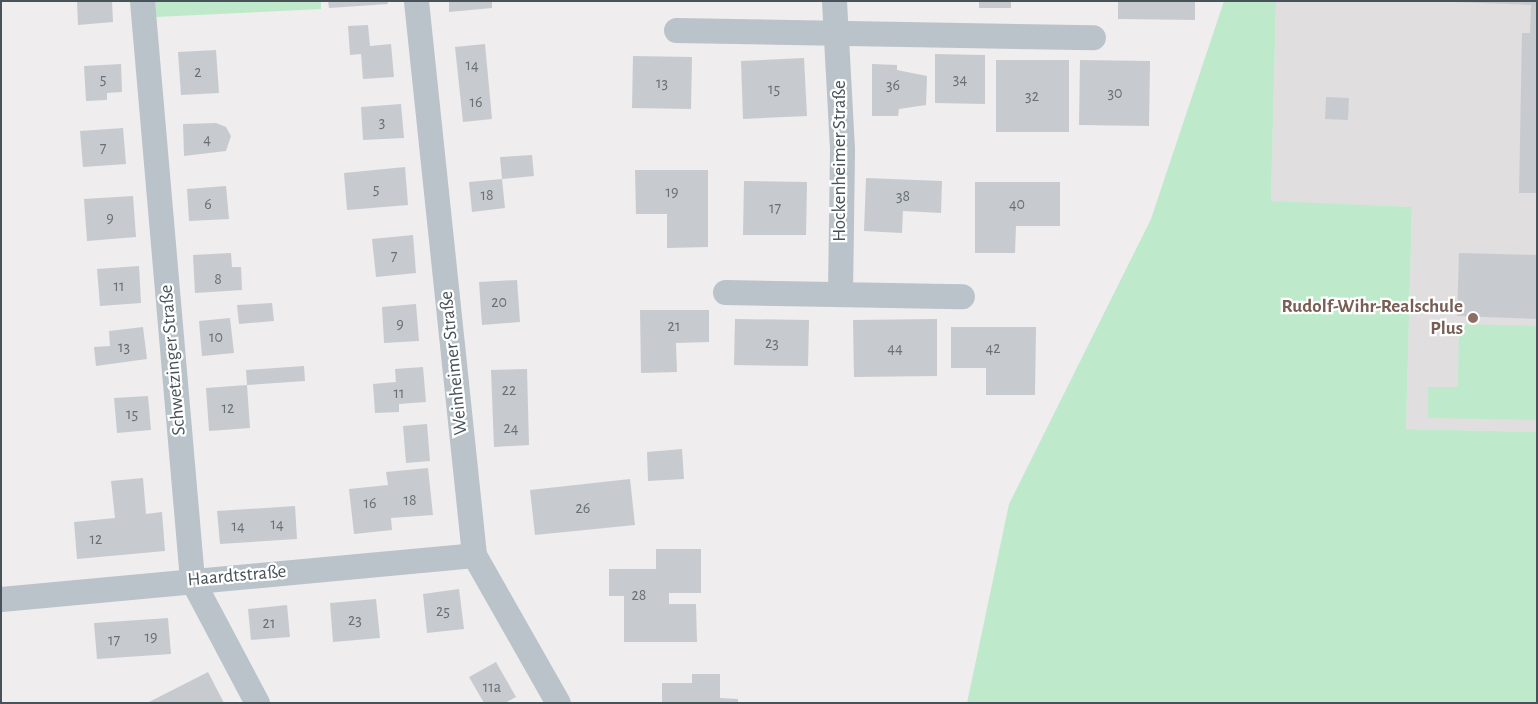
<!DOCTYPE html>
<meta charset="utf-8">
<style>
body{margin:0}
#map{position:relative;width:1538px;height:704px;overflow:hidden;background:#efeded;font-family:"Alegreya Sans",sans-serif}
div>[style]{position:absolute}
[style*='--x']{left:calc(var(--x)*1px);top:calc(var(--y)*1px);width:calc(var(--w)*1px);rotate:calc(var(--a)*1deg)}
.education>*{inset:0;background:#e0dede}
.green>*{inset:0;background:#beeacb}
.building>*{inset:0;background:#c7cbcf}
.minor>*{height:25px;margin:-12.5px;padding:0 12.5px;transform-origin:12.5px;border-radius:12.5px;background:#b9c3c9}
.dots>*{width:14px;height:14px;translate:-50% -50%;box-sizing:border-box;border:2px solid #fff;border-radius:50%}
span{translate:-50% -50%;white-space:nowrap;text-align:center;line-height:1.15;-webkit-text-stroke:4.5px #fff;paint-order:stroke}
.number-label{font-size:16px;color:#677076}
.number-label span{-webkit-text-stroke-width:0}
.street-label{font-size:19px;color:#475259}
.education-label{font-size:19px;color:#785e54;font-weight:700}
.right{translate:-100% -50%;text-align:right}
.frame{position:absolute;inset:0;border:2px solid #475259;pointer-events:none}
</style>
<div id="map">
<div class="education">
<div style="clip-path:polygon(1276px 1px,1537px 1px,1537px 432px,1406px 429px,1412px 207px,1271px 202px)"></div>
</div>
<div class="green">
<div style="clip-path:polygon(155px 1px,321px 1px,321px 9px,155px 17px)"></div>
<div style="clip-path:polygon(1224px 1px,1276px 1px,1271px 201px,1412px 207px,1406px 429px,1537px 432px,1537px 703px,967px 703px,1009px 504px,1151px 219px)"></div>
<div style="clip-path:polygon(1459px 324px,1537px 326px,1537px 420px,1428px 418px,1428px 387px,1458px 387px)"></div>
</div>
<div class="building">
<div style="clip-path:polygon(77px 1px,112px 1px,113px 22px,78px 25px)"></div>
<div style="clip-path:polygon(328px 1px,387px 1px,388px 4px,329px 8px)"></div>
<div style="clip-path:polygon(449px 1px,492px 1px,492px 8px,449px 12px)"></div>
<div style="clip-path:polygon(979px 1px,1011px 1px,1011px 8px,979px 8px)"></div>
<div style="clip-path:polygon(1118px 1px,1195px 1px,1195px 20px,1118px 19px)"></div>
<div style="clip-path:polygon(1429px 1px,1537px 1px,1537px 193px,1519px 193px,1522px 33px,1530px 33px,1531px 5px)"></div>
<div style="clip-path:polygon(368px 25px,370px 46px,391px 44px,394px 77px,363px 79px,361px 54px,350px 55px,348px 26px)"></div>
<div style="clip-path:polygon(485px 44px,492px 119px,463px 122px,455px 47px)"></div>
<div style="clip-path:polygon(216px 50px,219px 93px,181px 95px,178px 52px)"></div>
<div style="clip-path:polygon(935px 54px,985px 55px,985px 104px,935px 103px)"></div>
<div style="clip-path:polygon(633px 56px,692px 57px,691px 109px,632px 108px)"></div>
<div style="clip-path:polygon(804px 58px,807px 116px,743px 119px,741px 61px)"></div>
<div style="clip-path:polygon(996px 60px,1069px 60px,1069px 132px,996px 132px)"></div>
<div style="clip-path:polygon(1080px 60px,1150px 61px,1149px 126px,1079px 125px)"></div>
<div style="clip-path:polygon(121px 64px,122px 92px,107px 93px,107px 100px,86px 101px,84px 66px)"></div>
<div style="clip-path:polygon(872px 64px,897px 65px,897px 70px,927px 76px,926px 105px,899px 109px,898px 116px,872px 116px)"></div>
<div style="clip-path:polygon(1326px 97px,1349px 98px,1348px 120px,1325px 119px)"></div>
<div style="clip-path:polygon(401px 104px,404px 138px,363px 140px,361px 107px)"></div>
<div style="clip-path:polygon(216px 123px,226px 127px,231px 136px,226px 151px,184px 156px,183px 124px)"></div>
<div style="clip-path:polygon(123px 128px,126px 164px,83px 167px,80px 131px)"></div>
<div style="clip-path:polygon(532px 155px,534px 176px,502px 179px,505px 208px,472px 212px,469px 182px,502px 179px,500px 157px)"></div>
<div style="clip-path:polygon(405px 167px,408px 205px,347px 210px,344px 173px)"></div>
<div style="clip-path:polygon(635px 170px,708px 170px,708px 247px,667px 248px,667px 214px,636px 214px)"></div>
<div style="clip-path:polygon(866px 178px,942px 181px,941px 213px,903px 211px,902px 233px,864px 231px)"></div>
<div style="clip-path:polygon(744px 181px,807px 182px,806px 235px,743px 235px)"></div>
<div style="clip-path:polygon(975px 182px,1060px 182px,1060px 226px,1016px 226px,1015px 253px,975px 253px)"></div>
<div style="clip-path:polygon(226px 186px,229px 219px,189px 221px,187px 189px)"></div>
<div style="clip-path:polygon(133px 196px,136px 237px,87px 241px,84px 199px)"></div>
<div style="clip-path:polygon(413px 235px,416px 273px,376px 277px,372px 239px)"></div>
<div style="clip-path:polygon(231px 253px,232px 267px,241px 267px,242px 290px,195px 293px,193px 255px)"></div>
<div style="clip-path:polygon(1459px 253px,1537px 255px,1537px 319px,1457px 316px)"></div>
<div style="clip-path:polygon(139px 266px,141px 303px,100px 306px,97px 269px)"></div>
<div style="clip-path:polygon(517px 280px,520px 322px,482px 325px,479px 282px)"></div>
<div style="clip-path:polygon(272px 303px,274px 321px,239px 324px,237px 305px)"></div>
<div style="clip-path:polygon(416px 304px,419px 341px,384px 343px,382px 307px)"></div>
<div style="clip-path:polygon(640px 310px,709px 310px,709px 342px,676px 343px,677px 372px,641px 373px)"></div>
<div style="clip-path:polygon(230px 318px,234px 353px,202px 356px,199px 321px)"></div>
<div style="clip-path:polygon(735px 319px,809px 320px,808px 366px,734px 365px)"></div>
<div style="clip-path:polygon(937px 319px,937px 376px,854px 377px,853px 320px)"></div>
<div style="clip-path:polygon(143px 327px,147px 359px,96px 366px,94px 347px,110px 346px,109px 331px)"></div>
<div style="clip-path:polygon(951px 327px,1036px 327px,1035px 395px,986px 395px,986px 368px,951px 368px)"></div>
<div style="clip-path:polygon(304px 366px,305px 381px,247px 385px,246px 370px)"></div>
<div style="clip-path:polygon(423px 367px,426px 402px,399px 404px,399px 412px,375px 413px,373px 384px,396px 382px,395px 369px)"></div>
<div style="clip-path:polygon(527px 369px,529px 445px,494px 447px,491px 370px)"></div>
<div style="clip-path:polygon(247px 385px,250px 428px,209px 431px,206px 388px)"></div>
<div style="clip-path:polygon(148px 396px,151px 430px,117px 433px,114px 398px)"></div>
<div style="clip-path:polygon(427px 424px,430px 461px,406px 463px,403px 426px)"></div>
<div style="clip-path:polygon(682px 449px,684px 479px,648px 481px,647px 452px)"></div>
<div style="clip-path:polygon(428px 468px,433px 515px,391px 518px,392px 530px,354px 534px,349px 489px,388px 485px,386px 472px)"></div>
<div style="clip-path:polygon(143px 478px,146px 514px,162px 512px,165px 551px,77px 559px,74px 522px,115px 518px,111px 481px)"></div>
<div style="clip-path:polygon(630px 479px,635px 525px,535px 535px,530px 490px)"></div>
<div style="clip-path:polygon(295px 506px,297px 539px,220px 544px,217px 511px)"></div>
<div style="clip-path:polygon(656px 549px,701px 549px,701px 593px,669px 593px,669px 604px,696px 604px,697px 642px,624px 642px,624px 596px,609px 596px,609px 569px,656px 569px)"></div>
<div style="clip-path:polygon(459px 589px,464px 629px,427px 633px,423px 594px)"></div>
<div style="clip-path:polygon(376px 599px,380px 638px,333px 642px,330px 603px)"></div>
<div style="clip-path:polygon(287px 605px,290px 637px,251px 640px,248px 609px)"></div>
<div style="clip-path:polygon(168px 618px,171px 654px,97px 659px,94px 623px)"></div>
<div style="clip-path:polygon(496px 662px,516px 697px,505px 703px,484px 703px,469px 677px)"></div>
<div style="clip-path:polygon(208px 672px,224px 703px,147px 703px)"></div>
<div style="clip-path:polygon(692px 674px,720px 674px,720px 698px,738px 699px,738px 703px,662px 703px,662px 683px,692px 683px)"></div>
</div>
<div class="minor">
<div style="--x:142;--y:1;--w:581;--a:85.06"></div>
<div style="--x:192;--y:580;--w:139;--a:62.1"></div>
<div style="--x:416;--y:1;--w:557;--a:84.02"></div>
<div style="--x:474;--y:555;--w:170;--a:60.4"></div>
<div style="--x:834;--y:1;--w:149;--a:86.9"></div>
<div style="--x:842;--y:150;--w:142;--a:90.8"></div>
<div style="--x:676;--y:30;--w:417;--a:1"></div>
<div style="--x:725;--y:292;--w:237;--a:1"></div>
<div style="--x:1;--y:599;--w:475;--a:-5.3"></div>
</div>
<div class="dots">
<div style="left:1473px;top:318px;background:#8d6e63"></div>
</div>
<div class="number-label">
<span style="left:472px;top:65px">14</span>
<span style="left:198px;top:72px">2</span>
<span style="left:103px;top:79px">5</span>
<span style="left:960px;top:79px">34</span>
<span style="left:662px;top:83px">13</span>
<span style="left:893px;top:85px">36</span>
<span style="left:774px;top:89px">15</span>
<span style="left:1115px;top:93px">30</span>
<span style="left:1032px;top:96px">32</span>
<span style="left:476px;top:102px">16</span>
<span style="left:382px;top:122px">3</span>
<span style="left:207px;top:139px">4</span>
<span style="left:103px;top:148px">7</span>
<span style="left:376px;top:189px">5</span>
<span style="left:672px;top:192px">19</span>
<span style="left:487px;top:195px">18</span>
<span style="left:903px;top:196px">38</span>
<span style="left:208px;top:204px">6</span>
<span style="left:1017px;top:204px">40</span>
<span style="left:775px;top:208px">17</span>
<span style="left:110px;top:218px">9</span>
<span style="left:394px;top:256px">7</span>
<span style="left:218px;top:279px">8</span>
<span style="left:119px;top:286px">11</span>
<span style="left:499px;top:302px">20</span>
<span style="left:400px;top:324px">9</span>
<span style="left:674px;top:326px">21</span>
<span style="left:216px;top:337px">10</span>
<span style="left:772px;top:343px">23</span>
<span style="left:124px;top:347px">13</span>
<span style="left:895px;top:348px">44</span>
<span style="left:993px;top:348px">42</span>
<span style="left:509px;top:390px">22</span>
<span style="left:399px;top:393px">11</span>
<span style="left:228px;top:408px">12</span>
<span style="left:132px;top:414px">15</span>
<span style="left:511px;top:428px">24</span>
<span style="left:410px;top:500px">18</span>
<span style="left:370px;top:503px">16</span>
<span style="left:583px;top:508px">26</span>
<span style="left:277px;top:524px">14</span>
<span style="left:238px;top:526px">14</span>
<span style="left:96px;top:539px">12</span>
<span style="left:639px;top:595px">28</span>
<span style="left:443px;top:611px">25</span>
<span style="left:355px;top:620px">23</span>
<span style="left:269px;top:623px">21</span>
<span style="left:151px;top:637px">19</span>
<span style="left:114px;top:640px">17</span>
<span style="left:492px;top:687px">11a</span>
</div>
<div class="street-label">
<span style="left:840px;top:161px;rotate:-90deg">Hockenheimer Straße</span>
<span style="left:173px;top:360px;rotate:-95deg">Schwetzinger Straße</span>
<span style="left:454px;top:363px;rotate:-96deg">Weinheimer Straße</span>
<span style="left:237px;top:576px;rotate:-5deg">Haardtstraße</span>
</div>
<div class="education-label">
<span class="right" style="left:1463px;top:318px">Rudolf-Wihr-Realschule<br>Plus</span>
</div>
<div class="frame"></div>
</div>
